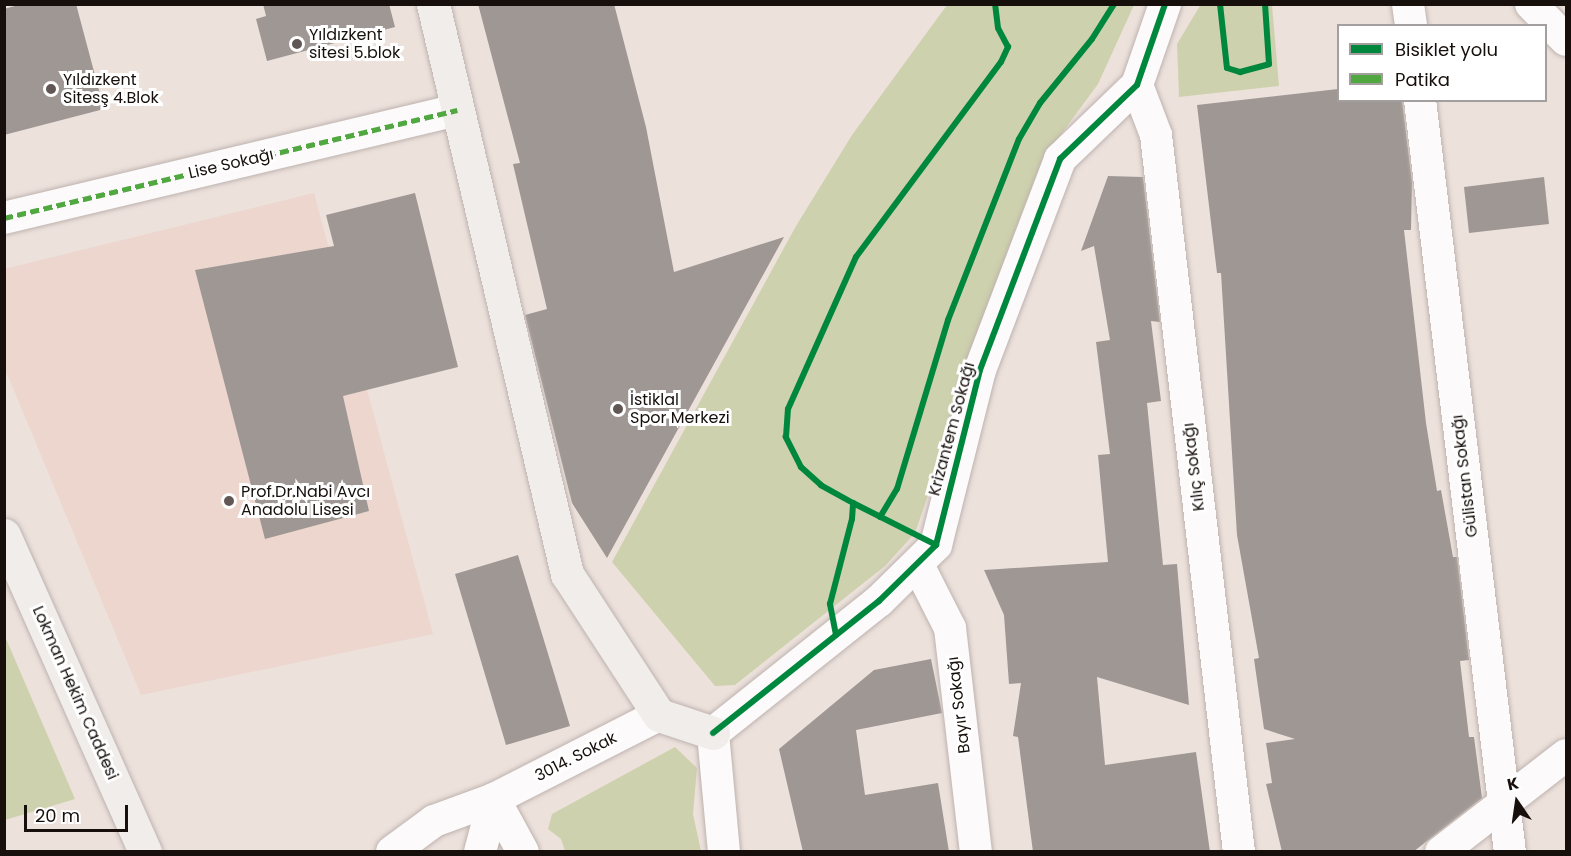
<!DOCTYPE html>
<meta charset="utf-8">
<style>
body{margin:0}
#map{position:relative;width:1571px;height:856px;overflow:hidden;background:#ede1dc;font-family:Poppins,sans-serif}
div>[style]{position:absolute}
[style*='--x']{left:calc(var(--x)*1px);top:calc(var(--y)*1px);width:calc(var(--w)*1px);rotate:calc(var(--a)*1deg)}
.built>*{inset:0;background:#ecd6ce}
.green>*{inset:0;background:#ced1ad}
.building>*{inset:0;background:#9f9793}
.roads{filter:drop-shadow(0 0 2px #bdb3af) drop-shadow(0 0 2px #bdb3af)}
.street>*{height:32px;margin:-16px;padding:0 16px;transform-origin:16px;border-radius:16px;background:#fcfafa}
.secondary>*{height:33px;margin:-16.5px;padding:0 16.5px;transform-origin:16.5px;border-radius:16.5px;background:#f1edea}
.quiet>*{height:4.5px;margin-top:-2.25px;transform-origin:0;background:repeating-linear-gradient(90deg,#51a841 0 9px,transparent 0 13.5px)}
.cycleway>*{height:6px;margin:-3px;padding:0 3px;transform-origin:3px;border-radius:3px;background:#00873e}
.dots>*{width:16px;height:16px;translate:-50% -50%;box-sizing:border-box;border:3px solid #fff;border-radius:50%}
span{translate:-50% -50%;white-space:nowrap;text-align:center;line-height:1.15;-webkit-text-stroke:6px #fff;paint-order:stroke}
.poi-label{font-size:16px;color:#160f0c}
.left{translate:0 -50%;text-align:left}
.street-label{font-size:16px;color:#160f0c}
.frame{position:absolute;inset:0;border:6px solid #160f0c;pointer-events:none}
.legend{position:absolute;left:1337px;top:24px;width:210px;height:78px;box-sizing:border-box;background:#fff;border:2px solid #a29f9e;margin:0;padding:8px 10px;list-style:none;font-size:18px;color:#160f0c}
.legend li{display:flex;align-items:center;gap:12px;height:30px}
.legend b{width:30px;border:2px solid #a29f9e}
.north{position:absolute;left:1487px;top:772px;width:60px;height:60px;-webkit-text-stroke:4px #fff;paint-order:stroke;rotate:347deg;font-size:16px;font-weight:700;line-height:24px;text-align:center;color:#160f0c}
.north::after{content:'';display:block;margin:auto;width:21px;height:27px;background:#160f0c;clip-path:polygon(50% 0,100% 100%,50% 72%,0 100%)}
.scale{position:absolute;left:24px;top:805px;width:104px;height:27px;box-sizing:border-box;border:3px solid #160f0c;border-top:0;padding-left:8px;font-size:18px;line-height:21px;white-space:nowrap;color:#160f0c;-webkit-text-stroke:4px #fff;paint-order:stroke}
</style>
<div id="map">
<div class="built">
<div style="clip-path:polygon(314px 193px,433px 634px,141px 695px,5px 369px,4px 269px)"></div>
</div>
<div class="green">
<div style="clip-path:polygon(1201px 4px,1272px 5px,1279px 86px,1179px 97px,1177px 44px)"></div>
<div style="clip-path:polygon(947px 5px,1134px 5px,1098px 84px,1045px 156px,915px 533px,885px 566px,735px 685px,715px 686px,612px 562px,796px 226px,852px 135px)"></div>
<div style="clip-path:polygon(4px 634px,75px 799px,5px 820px,4px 820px)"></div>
<div style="clip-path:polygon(675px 747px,697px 768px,693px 814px,701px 851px,565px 851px,561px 839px,548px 829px,552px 814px)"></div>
</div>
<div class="building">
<div style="clip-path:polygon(22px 4px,76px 4px,104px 109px,4px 135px,4px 9px)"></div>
<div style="clip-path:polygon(263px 4px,389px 4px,395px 27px,267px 61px,256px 19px,266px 16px)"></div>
<div style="clip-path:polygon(478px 4px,614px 4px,646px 127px,674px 272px,784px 237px,607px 558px,572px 503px,525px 315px,547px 309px,513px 164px,520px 163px)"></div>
<div style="clip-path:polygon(1338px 89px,1338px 100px,1402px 100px,1412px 182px,1411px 230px,1404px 230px,1426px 423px,1437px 491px,1441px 490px,1453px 557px,1457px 557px,1469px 660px,1460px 661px,1469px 737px,1474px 737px,1482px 798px,1413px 852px,1282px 852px,1266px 784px,1272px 783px,1266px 743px,1295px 739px,1264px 729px,1254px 659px,1259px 658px,1237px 535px,1221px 273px,1217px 273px,1197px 105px)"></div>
<div style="clip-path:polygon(1108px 176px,1143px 177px,1160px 322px,1151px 321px,1161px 401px,1147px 403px,1163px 565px,1177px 564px,1189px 705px,1097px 677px,1105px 765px,1196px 752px,1210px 852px,1033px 852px,1018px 737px,1013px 736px,1021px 683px,1009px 684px,1004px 615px,984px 570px,1108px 562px,1098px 455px,1110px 454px,1096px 342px,1110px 340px,1094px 246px,1081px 251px)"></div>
<div style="clip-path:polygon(1544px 177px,1549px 224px,1469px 233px,1464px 187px)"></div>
<div style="clip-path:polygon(415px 193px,458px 367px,343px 396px,369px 511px,265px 539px,195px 270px,334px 246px,326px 215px)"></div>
<div style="clip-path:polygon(518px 555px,570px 726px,506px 745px,455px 574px)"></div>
<div style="clip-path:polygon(931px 659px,942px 713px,856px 730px,865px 795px,938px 783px,949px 852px,803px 852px,779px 749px,874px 670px)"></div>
</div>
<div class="roads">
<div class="street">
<div style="--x:1408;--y:4;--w:22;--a:82"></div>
<div style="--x:1531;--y:4;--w:50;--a:45.8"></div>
<div style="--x:1137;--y:85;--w:53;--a:69.2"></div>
<div style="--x:1156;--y:135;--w:722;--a:83.4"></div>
<div style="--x:1420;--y:100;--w:757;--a:83.18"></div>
<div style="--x:4;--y:218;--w:466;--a:-13.4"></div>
<div style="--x:918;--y:565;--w:71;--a:63.1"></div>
<div style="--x:950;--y:628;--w:226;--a:83.4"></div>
<div style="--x:494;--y:799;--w:60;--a:61.3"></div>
<div style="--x:392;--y:852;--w:52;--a:-36.4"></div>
<div style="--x:434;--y:821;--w:64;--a:-20.1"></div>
<div style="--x:494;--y:799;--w:185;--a:-27"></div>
<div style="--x:480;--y:852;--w:55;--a:-75.2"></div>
<div style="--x:724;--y:852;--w:120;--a:-95.3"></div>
<div style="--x:713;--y:733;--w:212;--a:-38.5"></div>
<div style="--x:879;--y:601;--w:80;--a:-44.5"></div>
<div style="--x:936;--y:545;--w:180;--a:-75.9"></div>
<div style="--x:980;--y:370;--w:226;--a:-69.2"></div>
<div style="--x:1060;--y:159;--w:107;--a:-43.9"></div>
<div style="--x:1137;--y:85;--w:86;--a:-70.9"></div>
<div style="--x:1441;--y:852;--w:158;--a:-37.8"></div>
</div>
<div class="secondary">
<div style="--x:433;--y:4;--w:586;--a:76.77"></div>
<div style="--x:567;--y:574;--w:168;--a:56.9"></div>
<div style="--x:659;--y:715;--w:57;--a:18.4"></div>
<div style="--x:4;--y:535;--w:347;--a:66"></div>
</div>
</div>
<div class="quiet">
<div style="--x:4;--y:218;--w:466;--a:-13.4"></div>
</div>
<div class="cycleway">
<div style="--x:1220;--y:4;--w:64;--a:83.8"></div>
<div style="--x:1227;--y:68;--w:14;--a:17"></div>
<div style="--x:1240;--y:72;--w:30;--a:-15"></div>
<div style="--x:1269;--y:64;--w:60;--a:-93.8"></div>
<div style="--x:853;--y:503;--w:93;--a:26.8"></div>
<div style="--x:880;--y:517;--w:33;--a:-59"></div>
<div style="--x:897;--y:489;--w:177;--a:-73.2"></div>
<div style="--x:948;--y:320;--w:194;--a:-68.6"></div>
<div style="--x:1019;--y:139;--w:42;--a:-59.7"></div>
<div style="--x:1040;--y:103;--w:82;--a:-50.9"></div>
<div style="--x:1092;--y:39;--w:41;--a:-57.8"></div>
<div style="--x:836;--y:635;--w:32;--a:-101"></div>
<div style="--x:830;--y:604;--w:88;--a:-75.5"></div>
<div style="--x:852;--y:519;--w:16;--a:-86"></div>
<div style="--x:853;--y:503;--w:37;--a:-151"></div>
<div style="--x:821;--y:485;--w:27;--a:-138"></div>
<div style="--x:801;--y:467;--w:34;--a:-117"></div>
<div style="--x:786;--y:437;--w:28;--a:-86"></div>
<div style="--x:788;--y:409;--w:167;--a:-65.9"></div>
<div style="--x:856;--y:257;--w:243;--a:-53.4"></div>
<div style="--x:1001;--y:62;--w:17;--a:-65"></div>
<div style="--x:1008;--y:47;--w:21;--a:-118"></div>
<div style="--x:998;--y:28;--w:24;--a:-97"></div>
<div style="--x:713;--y:733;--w:212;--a:-38.5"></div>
<div style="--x:879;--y:601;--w:80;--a:-44.5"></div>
<div style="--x:936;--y:545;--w:180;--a:-75.9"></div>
<div style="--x:980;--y:370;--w:226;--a:-69.2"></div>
<div style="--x:1060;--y:159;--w:107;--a:-43.9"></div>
<div style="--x:1137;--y:85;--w:86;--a:-70.9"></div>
</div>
<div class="dots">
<div style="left:297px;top:44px;background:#615855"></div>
<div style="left:51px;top:89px;background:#615855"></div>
<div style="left:618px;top:409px;background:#615855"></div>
<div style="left:229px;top:501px;background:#615855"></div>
</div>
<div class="poi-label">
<span class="left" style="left:309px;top:44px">Yıldızkent<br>sitesi 5.blok</span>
<span class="left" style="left:63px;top:89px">Yıldızkent<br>Sitesş 4.Blok</span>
<span class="left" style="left:630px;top:409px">İstiklal<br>Spor Merkezi</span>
<span class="left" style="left:241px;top:501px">Prof.Dr.Nabi Avcı<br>Anadolu Lisesi</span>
</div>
<div class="street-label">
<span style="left:231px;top:164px;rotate:-13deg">Lise Sokağı</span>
<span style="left:952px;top:429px;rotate:-75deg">Krizantem Sokağı</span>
<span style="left:1194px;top:467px;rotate:-97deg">Kılıç Sokağı</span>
<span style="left:1465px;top:476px;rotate:-97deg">Gülistan Sokağı</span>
<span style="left:75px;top:693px;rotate:66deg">Lokman Hekim Caddesi</span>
<span style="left:959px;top:705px;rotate:-97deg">Bayır Sokağı</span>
<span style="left:576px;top:757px;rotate:-27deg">3014. Sokak</span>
</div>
<div class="frame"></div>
<ul class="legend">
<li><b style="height:8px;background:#00873e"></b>Bisiklet yolu</li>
<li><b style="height:8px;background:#51a841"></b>Patika</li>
</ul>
<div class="north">K</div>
<div class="scale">20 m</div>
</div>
